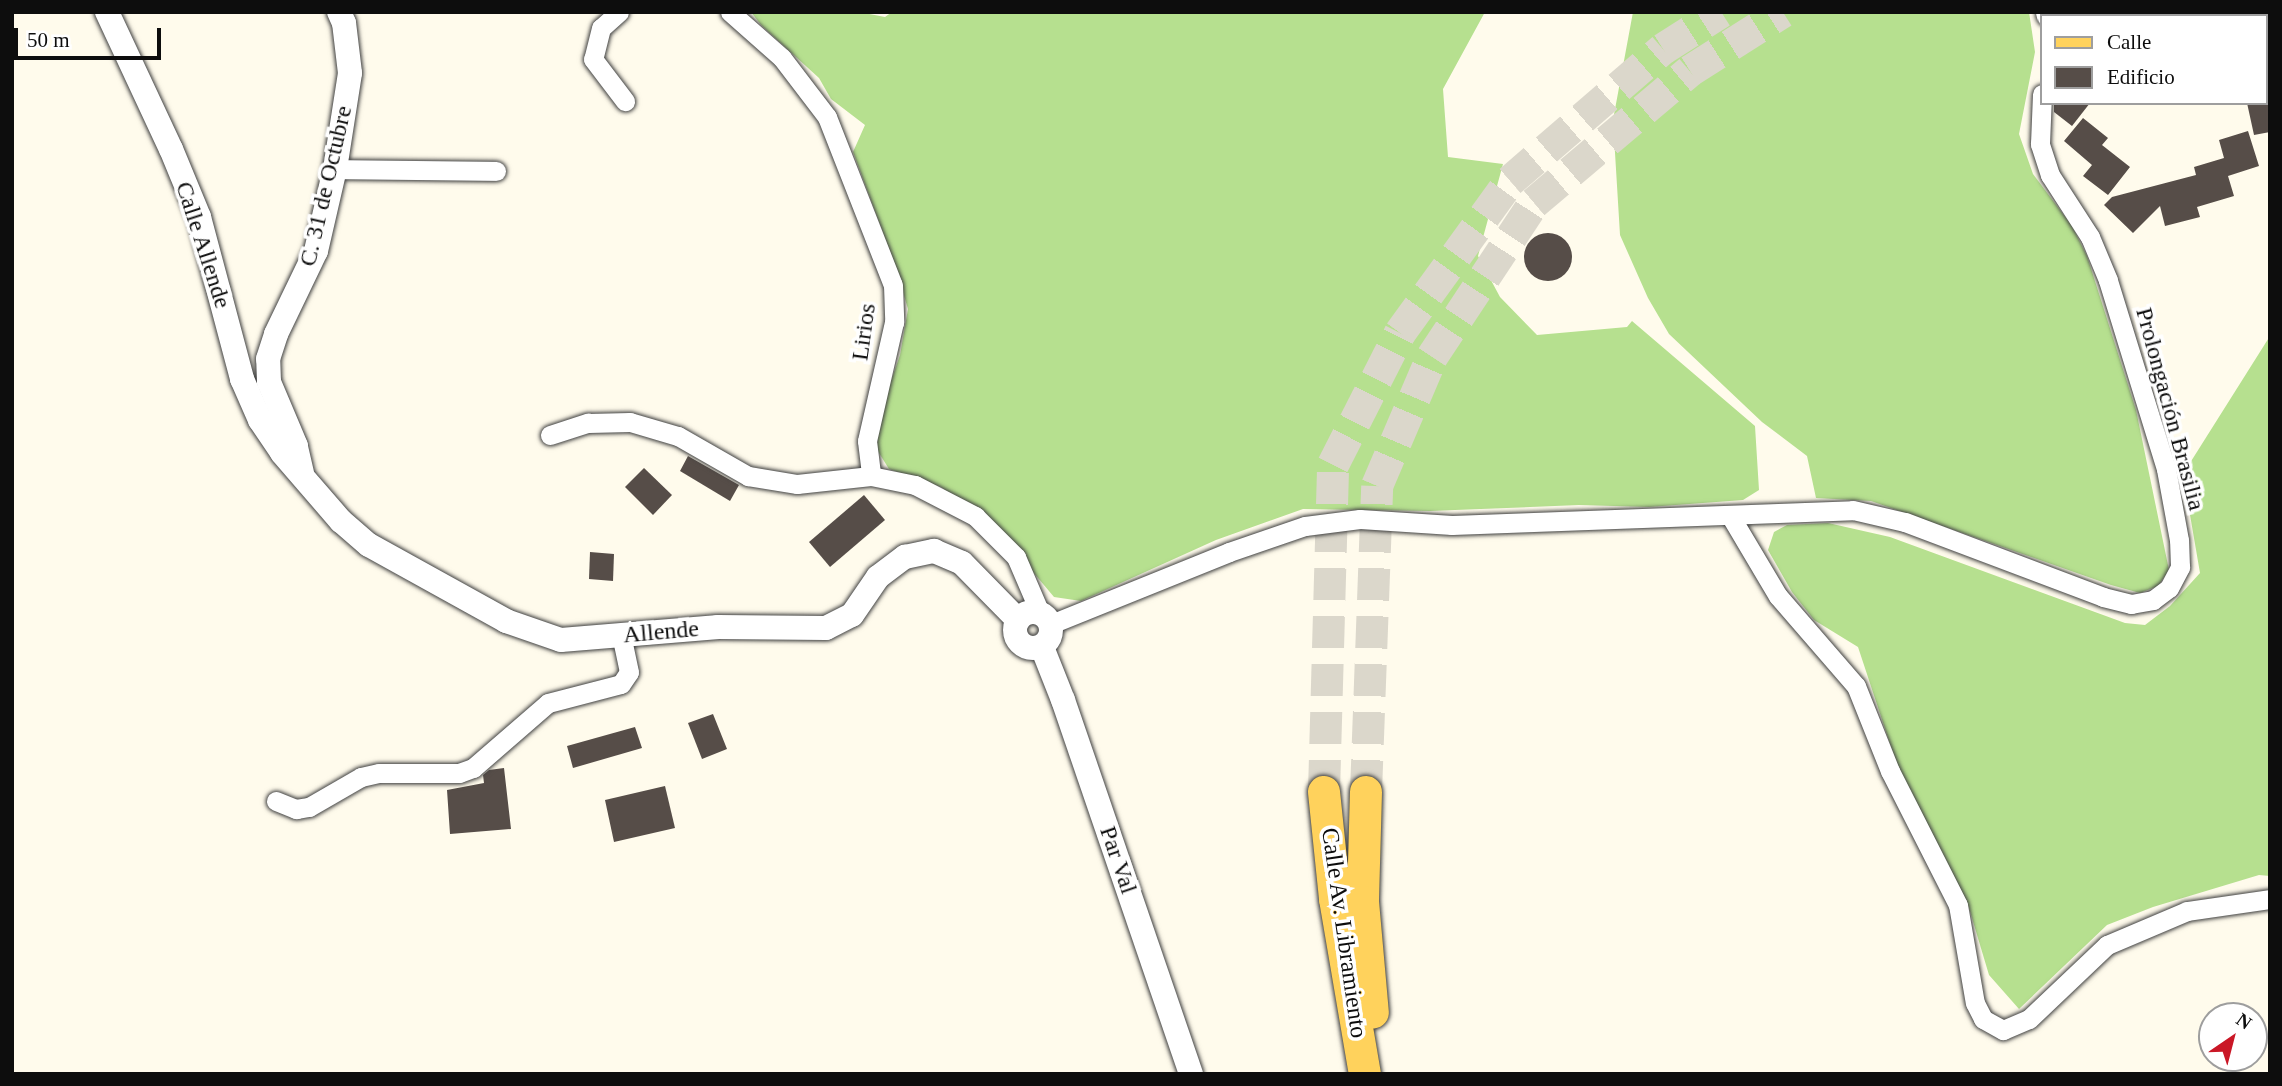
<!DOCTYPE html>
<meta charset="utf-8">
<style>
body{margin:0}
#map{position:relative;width:2282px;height:1086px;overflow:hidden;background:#fffbec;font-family:"Times New Roman",serif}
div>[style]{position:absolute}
.forest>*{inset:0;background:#b6e08f}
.building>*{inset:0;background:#564d48}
.round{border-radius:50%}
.primary-tunnel>*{height:32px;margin-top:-16px;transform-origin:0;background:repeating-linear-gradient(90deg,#dbd7cb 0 32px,transparent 0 48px)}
.roads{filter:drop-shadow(0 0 2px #404040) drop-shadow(0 0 2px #404040)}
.minor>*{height:19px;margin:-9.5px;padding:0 9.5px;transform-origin:9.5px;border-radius:9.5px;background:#fff}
.tertiary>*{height:24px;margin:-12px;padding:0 12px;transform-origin:12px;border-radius:12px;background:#fff}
.tertiary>.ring{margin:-12px;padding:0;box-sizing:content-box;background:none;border:24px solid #fff;border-radius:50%}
.primary>*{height:32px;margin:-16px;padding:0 16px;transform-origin:16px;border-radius:16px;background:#ffd25c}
span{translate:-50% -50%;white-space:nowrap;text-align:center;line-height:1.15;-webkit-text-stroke:7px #fff;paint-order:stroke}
.street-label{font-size:24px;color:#0d0d0d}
.frame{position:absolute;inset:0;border:14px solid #0d0d0d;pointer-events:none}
.legend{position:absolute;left:2040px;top:14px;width:228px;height:91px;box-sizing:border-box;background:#fff;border:2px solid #9e9e9e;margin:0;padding:9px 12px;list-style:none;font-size:21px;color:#0d0d0d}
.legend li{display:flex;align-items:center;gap:14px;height:35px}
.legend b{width:35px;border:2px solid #9e9e9e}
.north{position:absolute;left:2198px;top:1002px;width:70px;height:70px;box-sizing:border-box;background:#fff;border:2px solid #9e9e9e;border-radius:50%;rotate:35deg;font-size:19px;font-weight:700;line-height:28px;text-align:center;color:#0d0d0d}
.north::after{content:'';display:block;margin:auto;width:24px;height:32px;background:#ca1726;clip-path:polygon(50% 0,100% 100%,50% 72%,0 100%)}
.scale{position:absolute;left:14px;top:28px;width:147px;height:32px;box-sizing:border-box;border:4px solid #0d0d0d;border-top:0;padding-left:9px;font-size:21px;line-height:24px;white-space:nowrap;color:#0d0d0d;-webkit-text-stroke:5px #fff;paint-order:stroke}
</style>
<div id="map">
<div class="forest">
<div style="clip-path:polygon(751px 12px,859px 12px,885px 17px,892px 12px,1485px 12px,1443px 89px,1448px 157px,1503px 164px,1478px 256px,1500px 297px,1537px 335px,1627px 327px,1632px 321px,1755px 426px,1759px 490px,1743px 500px,1649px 507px,1579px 505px,1430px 511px,1303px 509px,1216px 540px,1081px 601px,1054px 597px,997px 529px,941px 487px,889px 469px,874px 445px,881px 410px,900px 355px,908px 309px,894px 262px,853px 152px,865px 125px,831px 99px,819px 78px,761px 25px)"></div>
<div style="clip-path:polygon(1633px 12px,2029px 12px,2035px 52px,2019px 134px,2033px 174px,2072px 226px,2087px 256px,2136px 410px,2169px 570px,2158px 586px,2140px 593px,2111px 585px,1871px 501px,1816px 498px,1807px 456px,1762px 422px,1669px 334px,1648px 298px,1620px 235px,1613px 120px)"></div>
<div style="clip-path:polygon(2270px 336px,2270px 876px,2259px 875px,2153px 907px,2107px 925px,2019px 1009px,1989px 975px,1969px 908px,1903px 783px,1858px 647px,1814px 620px,1792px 592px,1768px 550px,1774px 532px,1787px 525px,1828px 523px,1890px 537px,2125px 623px,2145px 625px,2170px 606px,2200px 573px,2183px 474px)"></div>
</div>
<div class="building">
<div style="clip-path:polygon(2054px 103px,2090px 103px,2072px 126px,2054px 112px)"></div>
<div style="clip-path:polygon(2247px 103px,2270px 103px,2270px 132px,2254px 135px)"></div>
<div style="clip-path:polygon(2083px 118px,2108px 138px,2102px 145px,2130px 167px,2108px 195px,2083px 176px,2092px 165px,2064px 141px)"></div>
<div style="clip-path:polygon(2248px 131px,2259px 166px,2228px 176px,2234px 196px,2197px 207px,2200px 217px,2165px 226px,2160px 206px,2133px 233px,2104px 205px,2112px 197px,2196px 175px,2194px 167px,2224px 158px,2219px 140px)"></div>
<div class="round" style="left:1524px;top:233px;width:48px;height:48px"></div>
<div style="clip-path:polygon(688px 456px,739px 485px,730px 501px,680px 471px)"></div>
<div style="clip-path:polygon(644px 468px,672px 495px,653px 515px,625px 487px)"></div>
<div style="clip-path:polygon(864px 495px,885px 520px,830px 567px,809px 542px)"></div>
<div style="clip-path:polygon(590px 552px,614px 554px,613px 581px,589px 579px)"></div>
<div style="clip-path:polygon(713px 714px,727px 749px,702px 759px,688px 723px)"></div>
<div style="clip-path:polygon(635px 727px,642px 748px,573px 768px,567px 746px)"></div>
<div style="clip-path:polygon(504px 768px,511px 829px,450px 834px,447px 790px,484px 783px,483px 775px,489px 770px)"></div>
<div style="clip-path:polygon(665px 786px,675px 828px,614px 842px,605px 800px)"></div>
</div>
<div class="primary-tunnel">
<div style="left:1324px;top:792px;width:327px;rotate:-88.4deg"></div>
<div style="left:1333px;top:465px;width:148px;rotate:-63.1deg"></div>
<div style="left:1400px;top:333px;width:188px;rotate:-54.1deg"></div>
<div style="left:1510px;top:181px;width:202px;rotate:-40.8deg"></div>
<div style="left:1663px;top:49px;width:69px;rotate:-32.5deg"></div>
<div style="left:1366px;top:792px;width:306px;rotate:-87.9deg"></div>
<div style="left:1377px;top:486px;width:140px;rotate:-66.9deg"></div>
<div style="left:1432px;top:357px;width:185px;rotate:-56.5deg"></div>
<div style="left:1534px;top:203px;width:204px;rotate:-40.2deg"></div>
<div style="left:1690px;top:71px;width:110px;rotate:-32.4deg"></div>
</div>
<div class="roads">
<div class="minor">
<div style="left:619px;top:12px;width:24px;rotate:138deg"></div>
<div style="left:601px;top:28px;width:32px;rotate:104deg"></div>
<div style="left:593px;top:59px;width:53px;rotate:52.7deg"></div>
<div style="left:730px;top:12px;width:69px;rotate:41.5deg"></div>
<div style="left:782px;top:58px;width:74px;rotate:52.7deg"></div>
<div style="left:827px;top:117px;width:180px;rotate:68.6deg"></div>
<div style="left:893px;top:285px;width:37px;rotate:88deg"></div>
<div style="left:894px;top:322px;width:122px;rotate:102.8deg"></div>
<div style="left:867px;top:441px;width:35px;rotate:83deg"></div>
<div style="left:871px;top:476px;width:45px;rotate:11.6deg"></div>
<div style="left:915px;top:485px;width:68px;rotate:27.3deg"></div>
<div style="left:975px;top:516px;width:58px;rotate:45deg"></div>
<div style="left:1016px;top:557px;width:61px;rotate:66.8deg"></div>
<div style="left:2045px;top:12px;width:4px;rotate:76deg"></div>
<div style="left:335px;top:169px;width:161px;rotate:0.7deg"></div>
<div style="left:550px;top:435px;width:40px;rotate:-18deg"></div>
<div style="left:588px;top:423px;width:42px;rotate:-1.4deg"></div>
<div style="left:630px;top:422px;width:50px;rotate:16.3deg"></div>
<div style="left:678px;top:436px;width:81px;rotate:29.7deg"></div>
<div style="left:748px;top:476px;width:50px;rotate:9.3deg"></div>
<div style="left:797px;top:484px;width:74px;rotate:-6.2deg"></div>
<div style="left:1731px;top:517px;width:92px;rotate:59.3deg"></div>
<div style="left:1778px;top:596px;width:119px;rotate:49.1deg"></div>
<div style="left:1856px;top:686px;width:92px;rotate:68.2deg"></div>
<div style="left:1890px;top:771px;width:150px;rotate:63.1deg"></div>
<div style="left:1958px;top:905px;width:99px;rotate:80.2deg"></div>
<div style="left:1975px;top:1003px;width:18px;rotate:63deg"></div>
<div style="left:1983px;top:1019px;width:23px;rotate:29deg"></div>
<div style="left:2003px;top:1030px;width:28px;rotate:-23deg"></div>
<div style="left:2029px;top:1019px;width:108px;rotate:-43.5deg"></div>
<div style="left:2107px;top:945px;width:87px;rotate:-23deg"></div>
<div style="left:2187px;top:911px;width:84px;rotate:-8.2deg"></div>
<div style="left:1051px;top:624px;width:192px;rotate:-22deg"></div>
<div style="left:1229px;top:552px;width:80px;rotate:-18.9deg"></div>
<div style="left:1305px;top:526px;width:55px;rotate:-7.3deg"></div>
<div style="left:1360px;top:519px;width:92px;rotate:3.7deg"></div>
<div style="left:1452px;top:525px;width:401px;rotate:-2.1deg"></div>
<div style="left:1853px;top:510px;width:53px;rotate:13deg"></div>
<div style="left:1905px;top:522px;width:212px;rotate:20.7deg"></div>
<div style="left:2103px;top:597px;width:29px;rotate:14deg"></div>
<div style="left:2131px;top:604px;width:22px;rotate:-10deg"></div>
<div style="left:2153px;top:600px;width:20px;rotate:-37deg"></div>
<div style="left:2169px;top:588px;width:24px;rotate:-62deg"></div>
<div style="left:2180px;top:567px;width:27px;rotate:-92deg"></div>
<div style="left:2179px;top:540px;width:72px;rotate:-100.4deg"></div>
<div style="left:2166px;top:469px;width:198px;rotate:-107.1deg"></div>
<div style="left:2108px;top:280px;width:47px;rotate:-112.7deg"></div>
<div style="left:2090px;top:237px;width:74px;rotate:-122.8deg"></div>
<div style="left:2050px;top:175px;width:33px;rotate:-108deg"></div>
<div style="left:2040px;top:144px;width:50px;rotate:-87.7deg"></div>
<div style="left:276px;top:801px;width:22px;rotate:22deg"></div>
<div style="left:296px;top:809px;width:13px;rotate:-9deg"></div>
<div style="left:309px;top:807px;width:60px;rotate:-30deg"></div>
<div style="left:361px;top:777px;width:18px;rotate:-13deg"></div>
<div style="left:379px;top:773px;width:80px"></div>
<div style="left:459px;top:773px;width:15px;rotate:-20deg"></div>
<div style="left:473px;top:768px;width:99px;rotate:-40.9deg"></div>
<div style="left:548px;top:703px;width:75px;rotate:-14.6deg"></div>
<div style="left:621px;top:684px;width:14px;rotate:-56deg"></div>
<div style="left:629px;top:672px;width:38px;rotate:-102deg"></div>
</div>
<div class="tertiary">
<div style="left:107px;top:12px;width:151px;rotate:65deg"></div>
<div style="left:171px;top:149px;width:74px;rotate:67.6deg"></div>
<div style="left:199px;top:217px;width:168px;rotate:75.1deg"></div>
<div style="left:242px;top:379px;width:45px;rotate:66.3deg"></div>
<div style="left:260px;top:420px;width:40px;rotate:56deg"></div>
<div style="left:282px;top:453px;width:90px;rotate:49.1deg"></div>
<div style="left:341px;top:521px;width:37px;rotate:41deg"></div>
<div style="left:369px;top:545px;width:157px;rotate:29deg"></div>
<div style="left:506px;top:621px;width:58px;rotate:19.1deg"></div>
<div style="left:561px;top:640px;width:158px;rotate:-4.7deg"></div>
<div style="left:718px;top:627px;width:108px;rotate:0.5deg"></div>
<div style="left:826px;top:628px;width:29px;rotate:-27deg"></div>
<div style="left:852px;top:615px;width:46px;rotate:-55.6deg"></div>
<div style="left:878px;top:577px;width:34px;rotate:-37deg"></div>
<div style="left:905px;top:557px;width:30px;rotate:-12deg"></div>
<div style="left:934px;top:551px;width:30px;rotate:23deg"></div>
<div style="left:962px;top:563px;width:80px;rotate:45.5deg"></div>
<div style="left:302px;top:473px;width:28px;rotate:-103deg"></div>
<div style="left:296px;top:446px;width:69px;rotate:-112.9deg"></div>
<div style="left:269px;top:382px;width:23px;rotate:-92deg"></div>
<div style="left:268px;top:359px;width:26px;rotate:-72deg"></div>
<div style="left:276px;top:334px;width:92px;rotate:-64.3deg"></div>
<div style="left:316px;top:251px;width:84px;rotate:-77deg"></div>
<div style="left:335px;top:169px;width:97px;rotate:-81.1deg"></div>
<div style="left:350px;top:73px;width:50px;rotate:-96.8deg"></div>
<div style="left:344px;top:23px;width:12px;rotate:-114deg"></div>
<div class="ring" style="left:1015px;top:612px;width:12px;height:12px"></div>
<div style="left:1042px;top:647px;width:57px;rotate:68.4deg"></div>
<div style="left:1063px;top:700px;width:395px;rotate:71.1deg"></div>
</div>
<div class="primary">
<div style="left:1324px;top:792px;width:108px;rotate:84.1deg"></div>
<div style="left:1335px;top:899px;width:178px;rotate:80.3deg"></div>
<div style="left:1366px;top:792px;width:110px;rotate:91.6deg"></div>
<div style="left:1363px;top:902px;width:111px;rotate:84.9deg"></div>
</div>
</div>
<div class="street-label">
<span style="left:326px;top:186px;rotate:-77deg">C. 31 de Octubre</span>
<span style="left:203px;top:245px;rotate:72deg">Calle Allende</span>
<span style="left:864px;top:332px;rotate:-82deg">Lirios</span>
<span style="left:2170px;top:409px;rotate:75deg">Prolongación Brasilia</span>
<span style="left:661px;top:632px;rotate:-5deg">Allende</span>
<span style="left:1118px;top:860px;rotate:71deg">Par Val</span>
<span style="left:1344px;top:933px;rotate:82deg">Calle Av. Libramiento</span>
</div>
<div class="frame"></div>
<ul class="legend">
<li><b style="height:9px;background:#ffd25c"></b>Calle</li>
<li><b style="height:19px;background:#564d48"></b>Edificio</li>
</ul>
<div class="north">N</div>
<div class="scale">50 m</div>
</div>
